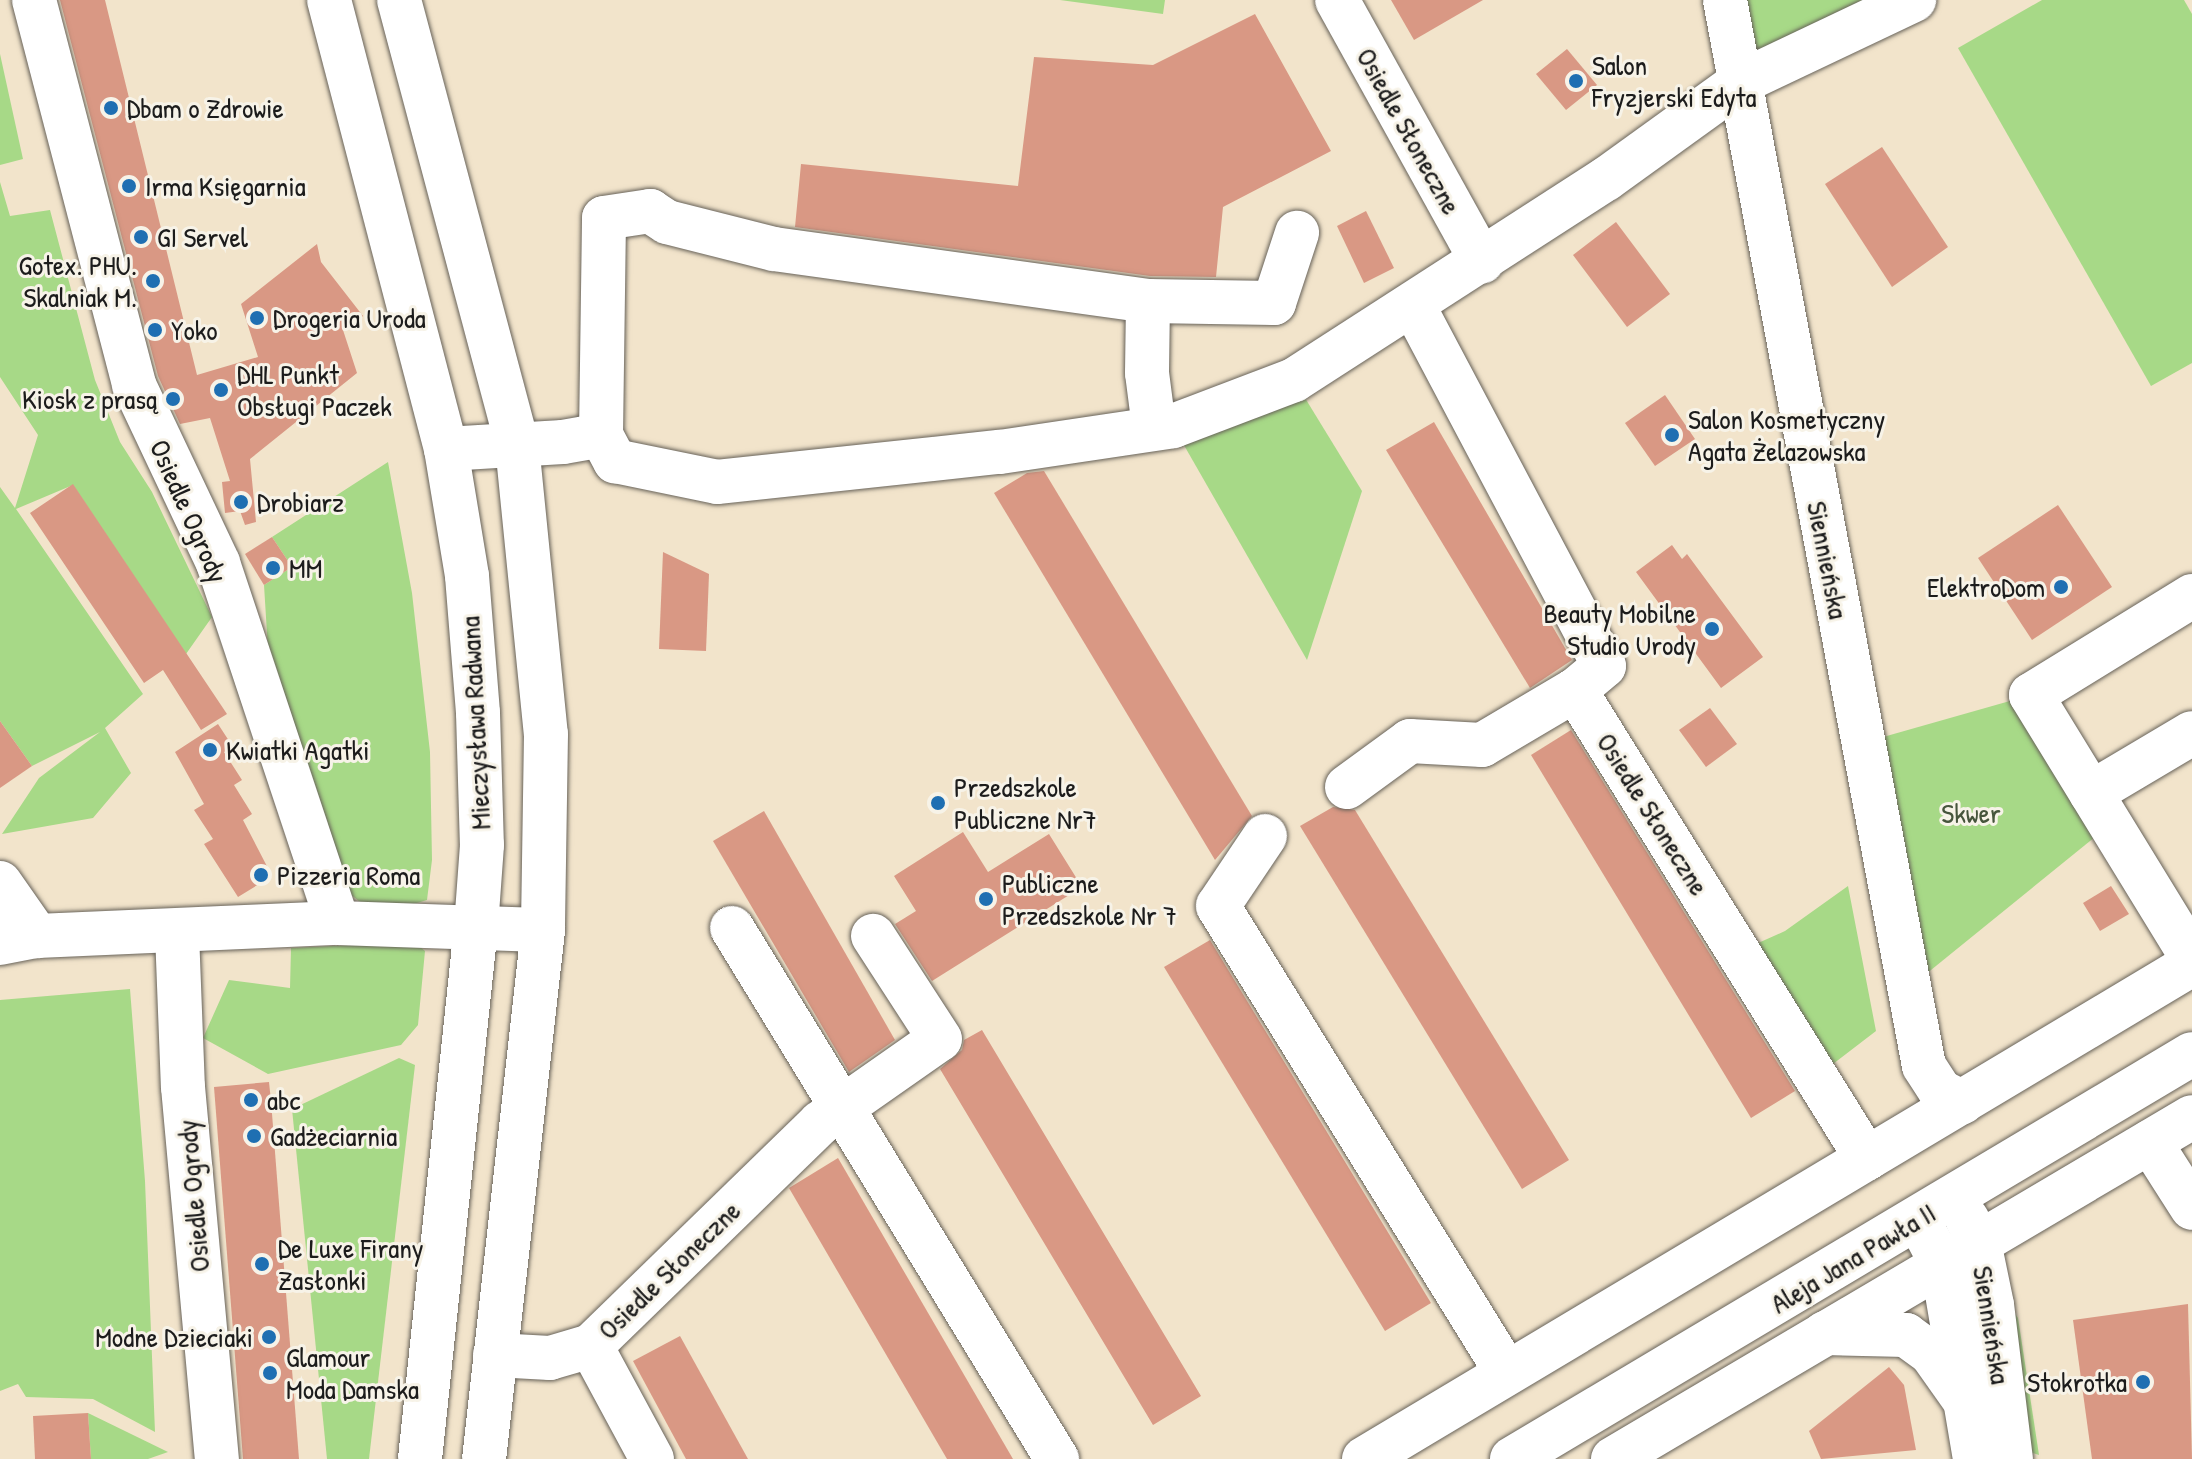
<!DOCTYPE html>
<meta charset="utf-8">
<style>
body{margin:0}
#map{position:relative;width:2192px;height:1459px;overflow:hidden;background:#f2e4cb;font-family:"Patrick Hand",sans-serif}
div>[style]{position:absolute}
.green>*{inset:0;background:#a7d987}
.building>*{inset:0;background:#d99884}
.roads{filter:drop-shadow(0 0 2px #676259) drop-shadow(0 0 2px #676259)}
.minor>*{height:44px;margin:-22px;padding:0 22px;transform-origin:22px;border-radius:22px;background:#fff}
.major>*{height:44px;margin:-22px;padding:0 22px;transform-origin:22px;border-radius:22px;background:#fff}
.dots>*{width:22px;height:22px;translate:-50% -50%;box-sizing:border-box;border:4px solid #f7f3e8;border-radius:50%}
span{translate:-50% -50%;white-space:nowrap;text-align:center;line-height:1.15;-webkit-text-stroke:6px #f7f3e8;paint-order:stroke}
.poi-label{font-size:28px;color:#1c1c1c}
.left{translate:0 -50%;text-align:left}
.right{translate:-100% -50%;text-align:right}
.street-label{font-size:28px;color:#1c1c1c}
.park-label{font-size:28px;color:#46553c}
</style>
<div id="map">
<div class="green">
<div style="clip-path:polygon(1060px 0,1165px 0,1163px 14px)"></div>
<div style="clip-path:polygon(1725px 0,1914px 0,1739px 83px)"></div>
<div style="clip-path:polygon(2042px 0,2184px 0,2192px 14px,2192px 363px,2151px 386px,1958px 48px)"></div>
<div style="clip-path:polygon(0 54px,23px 159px,0 165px)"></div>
<div style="clip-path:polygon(0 182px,10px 216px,50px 210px,95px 380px,120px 442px,152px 492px,212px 617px,186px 654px,73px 485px,16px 509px,143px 694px,105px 728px,131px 773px,93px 818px,2px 834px,39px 778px,100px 732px,32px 766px,0 721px,0 487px,15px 508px,38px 435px,0 377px)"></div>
<div style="clip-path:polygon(1294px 380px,1362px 491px,1307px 660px,1173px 426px)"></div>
<div style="clip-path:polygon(388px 462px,412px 593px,430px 752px,432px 860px,427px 900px,390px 911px,369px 909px,350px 894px,269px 666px,264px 585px,292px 567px,272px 537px)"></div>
<div style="clip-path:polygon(2031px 695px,2111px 824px,1910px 987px,1862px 743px)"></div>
<div style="clip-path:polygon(1848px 886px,1876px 1031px,1816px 1077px,1738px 952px,1785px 931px)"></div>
<div style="clip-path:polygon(414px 942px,425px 951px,418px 1025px,401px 1045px,268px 1074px,203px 1038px,229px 980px,290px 988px,291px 948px)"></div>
<div style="clip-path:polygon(130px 989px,145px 1181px,155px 1432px,93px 1399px,26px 1397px,18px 1384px,0 1391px,0 1000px)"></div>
<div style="clip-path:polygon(399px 1058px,415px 1065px,369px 1459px,327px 1459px,292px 1109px)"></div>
<div style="clip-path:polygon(2014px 1312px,2018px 1318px,2039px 1455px,2026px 1451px)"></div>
<div style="clip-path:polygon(88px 1413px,168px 1452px,148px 1459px,91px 1459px)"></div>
</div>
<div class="building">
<div style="clip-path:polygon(60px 0,105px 0,197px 375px,258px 357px,241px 304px,317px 244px,321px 262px,363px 316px,343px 330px,357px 373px,250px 459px,256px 522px,245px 525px,240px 511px,225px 513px,222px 482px,230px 481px,210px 418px,180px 424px,158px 376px)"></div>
<div style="clip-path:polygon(1391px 0,1483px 0,1414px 40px)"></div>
<div style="clip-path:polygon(1255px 14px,1331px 151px,1223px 207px,1216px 277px,1150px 276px,795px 227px,801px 164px,1018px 186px,1034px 57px,1153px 65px)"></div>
<div style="clip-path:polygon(1567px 49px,1597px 85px,1566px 110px,1536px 74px)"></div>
<div style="clip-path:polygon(1882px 147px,1948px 247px,1892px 287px,1825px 184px)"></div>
<div style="clip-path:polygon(1366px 211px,1394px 268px,1364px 283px,1337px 226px)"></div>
<div style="clip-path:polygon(1616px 222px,1670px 294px,1627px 327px,1573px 255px)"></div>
<div style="clip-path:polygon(1665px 395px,1695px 439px,1655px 466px,1625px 423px)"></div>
<div style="clip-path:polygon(1434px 422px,1572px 660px,1530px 688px,1386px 450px)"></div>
<div style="clip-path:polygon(1044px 471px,1252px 816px,1215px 860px,994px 493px,1027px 473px)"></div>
<div style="clip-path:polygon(73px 484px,227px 714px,201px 730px,163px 670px,144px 683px,30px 513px)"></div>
<div style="clip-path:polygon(2058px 505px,2112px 587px,2032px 640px,1978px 558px)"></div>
<div style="clip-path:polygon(272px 537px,292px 567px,264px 585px,245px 554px)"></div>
<div style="clip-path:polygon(1672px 545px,1682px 559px,1687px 554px,1763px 657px,1721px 688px,1636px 572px)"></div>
<div style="clip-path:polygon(663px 552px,709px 574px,706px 651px,659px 649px)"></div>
<div style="clip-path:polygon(1710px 708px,1737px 744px,1706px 767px,1679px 730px)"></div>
<div style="clip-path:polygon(0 721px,32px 766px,0 788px)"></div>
<div style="clip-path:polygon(218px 724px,233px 747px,224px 752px,242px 780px,234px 785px,252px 814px,243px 820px,272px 876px,238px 897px,204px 844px,213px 839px,194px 810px,204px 804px,175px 752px)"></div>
<div style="clip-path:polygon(1571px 730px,1795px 1091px,1751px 1118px,1531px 755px)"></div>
<div style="clip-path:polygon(1333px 807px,1355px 810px,1569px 1160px,1522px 1189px,1300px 826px)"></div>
<div style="clip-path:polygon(764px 811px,895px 1040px,849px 1072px,713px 841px)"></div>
<div style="clip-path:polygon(963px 832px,988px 872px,1049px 834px,1082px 887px,932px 981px,895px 924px,916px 911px,894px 876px)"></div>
<div style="clip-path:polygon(2111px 886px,2129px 914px,2100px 931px,2083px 903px)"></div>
<div style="clip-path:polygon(1210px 940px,1431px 1303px,1385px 1331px,1164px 967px)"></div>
<div style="clip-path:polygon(982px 1030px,1201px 1396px,1153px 1425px,940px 1069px,962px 1050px,964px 1040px)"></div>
<div style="clip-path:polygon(269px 1082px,271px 1101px,299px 1459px,243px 1459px,214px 1087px)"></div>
<div style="clip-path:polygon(838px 1158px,1013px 1459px,947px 1459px,789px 1188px)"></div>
<div style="clip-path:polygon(2188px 1304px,2192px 1459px,2092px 1459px,2073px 1320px)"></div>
<div style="clip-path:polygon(680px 1336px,748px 1459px,686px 1459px,633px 1361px)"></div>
<div style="clip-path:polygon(1889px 1367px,1904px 1385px,1916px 1450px,1821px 1459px,1809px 1431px)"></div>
<div style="clip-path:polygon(88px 1413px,91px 1459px,35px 1459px,33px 1416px)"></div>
</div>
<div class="roads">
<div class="minor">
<div style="left:34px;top:0;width:398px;rotate:75.4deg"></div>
<div style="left:134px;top:385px;width:197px;rotate:64.7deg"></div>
<div style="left:218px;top:563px;width:379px;rotate:71.6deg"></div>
<div style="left:1337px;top:0;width:299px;rotate:61deg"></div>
<div style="left:1725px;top:0;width:1084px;rotate:79.43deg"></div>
<div style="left:1924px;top:1066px;width:30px;rotate:57deg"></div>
<div style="left:1940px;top:1091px;width:25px;rotate:27deg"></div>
<div style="left:1414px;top:307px;width:406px;rotate:62.1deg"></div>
<div style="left:1604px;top:666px;width:38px;rotate:140deg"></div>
<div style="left:1154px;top:427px;width:54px;rotate:-97.4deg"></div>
<div style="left:1147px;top:373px;width:72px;rotate:-89.2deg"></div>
<div style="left:1148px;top:301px;width:126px;rotate:0.9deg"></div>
<div style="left:1274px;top:303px;width:74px;rotate:-71.8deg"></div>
<div style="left:601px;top:435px;width:30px;rotate:62deg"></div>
<div style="left:615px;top:461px;width:104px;rotate:11.6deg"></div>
<div style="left:717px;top:482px;width:285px;rotate:-6.1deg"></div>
<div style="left:1000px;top:452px;width:175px;rotate:-8.5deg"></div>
<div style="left:1173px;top:426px;width:129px;rotate:-20.8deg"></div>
<div style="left:1294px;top:380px;width:371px;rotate:-32.8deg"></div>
<div style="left:1606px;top:179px;width:164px;rotate:-35.8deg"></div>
<div style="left:1739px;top:83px;width:194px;rotate:-25.4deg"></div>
<div style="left:446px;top:449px;width:117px;rotate:-3.4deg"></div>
<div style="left:563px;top:442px;width:39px;rotate:-10deg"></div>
<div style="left:601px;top:435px;width:217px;rotate:-89.2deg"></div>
<div style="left:604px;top:218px;width:47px;rotate:-8.7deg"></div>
<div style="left:650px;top:211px;width:20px;rotate:33deg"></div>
<div style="left:667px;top:222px;width:110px;rotate:14.2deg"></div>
<div style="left:774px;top:249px;width:378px;rotate:7.9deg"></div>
<div style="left:2192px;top:596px;width:189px;rotate:148.4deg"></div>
<div style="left:2031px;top:695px;width:308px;rotate:58.5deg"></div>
<div style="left:1347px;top:787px;width:78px;rotate:-36.1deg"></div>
<div style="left:1410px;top:741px;width:72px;rotate:3.2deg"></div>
<div style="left:1482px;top:745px;width:108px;rotate:-30.6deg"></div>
<div style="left:1575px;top:690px;width:552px;rotate:58.09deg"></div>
<div style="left:2091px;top:793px;width:117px;rotate:-30.7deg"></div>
<div style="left:1265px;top:836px;width:84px;rotate:123.9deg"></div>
<div style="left:1218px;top:906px;width:546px;rotate:58.26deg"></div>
<div style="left:0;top:883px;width:65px;rotate:55.1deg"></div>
<div style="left:732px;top:928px;width:623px;rotate:58.53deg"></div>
<div style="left:177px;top:933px;width:154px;rotate:87.8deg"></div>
<div style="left:183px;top:1087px;width:374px;rotate:84.8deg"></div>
<div style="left:0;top:943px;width:38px;rotate:-11deg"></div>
<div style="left:37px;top:936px;width:301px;rotate:-2.5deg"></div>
<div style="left:338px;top:923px;width:205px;rotate:2deg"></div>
<div style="left:2150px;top:1142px;width:78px;rotate:57.5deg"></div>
<div style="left:495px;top:1355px;width:55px;rotate:3.1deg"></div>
<div style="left:550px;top:1358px;width:43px;rotate:-16.3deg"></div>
<div style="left:652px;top:1459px;width:128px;rotate:-118.4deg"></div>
<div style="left:591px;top:1346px;width:320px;rotate:-44.2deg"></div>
<div style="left:820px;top:1123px;width:146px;rotate:-35deg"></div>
<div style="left:940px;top:1039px;width:123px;rotate:-123deg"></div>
<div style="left:1364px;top:1459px;width:965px;rotate:-30.87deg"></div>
</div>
<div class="major">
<div style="left:329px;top:0;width:464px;rotate:75.4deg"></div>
<div style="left:446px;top:449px;width:129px;rotate:80.6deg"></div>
<div style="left:467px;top:576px;width:137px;rotate:85.4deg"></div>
<div style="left:478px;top:713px;width:132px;rotate:88.3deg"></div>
<div style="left:482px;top:845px;width:82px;rotate:94.2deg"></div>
<div style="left:476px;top:927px;width:535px;rotate:96.01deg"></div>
<div style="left:399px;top:0;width:460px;rotate:75.1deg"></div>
<div style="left:517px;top:445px;width:290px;rotate:84.3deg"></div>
<div style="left:546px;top:734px;width:196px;rotate:90.9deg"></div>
<div style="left:543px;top:930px;width:532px;rotate:96.36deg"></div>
<div style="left:1967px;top:1219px;width:26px;rotate:62deg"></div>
<div style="left:1979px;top:1242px;width:64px;rotate:78.3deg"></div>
<div style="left:1992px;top:1305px;width:155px;rotate:83deg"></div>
<div style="left:1928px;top:1238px;width:30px;rotate:62deg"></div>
<div style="left:1942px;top:1264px;width:198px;rotate:80.4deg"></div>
<div style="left:1825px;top:1333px;width:81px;rotate:1.4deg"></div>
<div style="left:1906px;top:1335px;width:31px;rotate:36deg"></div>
<div style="left:1931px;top:1353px;width:54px;rotate:54.8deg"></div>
<div style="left:1512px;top:1459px;width:791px;rotate:-30.78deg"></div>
<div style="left:1613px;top:1459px;width:672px;rotate:-30.57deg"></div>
</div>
</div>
<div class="dots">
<div style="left:1576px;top:81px;background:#1f6fb2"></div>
<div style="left:111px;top:108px;background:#1f6fb2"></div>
<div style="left:129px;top:186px;background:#1f6fb2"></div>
<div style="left:141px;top:237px;background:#1f6fb2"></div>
<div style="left:153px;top:281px;background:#1f6fb2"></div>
<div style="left:257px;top:318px;background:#1f6fb2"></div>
<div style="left:155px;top:330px;background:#1f6fb2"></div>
<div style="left:221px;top:390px;background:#1f6fb2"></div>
<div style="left:173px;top:399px;background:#1f6fb2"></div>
<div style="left:1672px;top:435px;background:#1f6fb2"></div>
<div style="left:241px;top:502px;background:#1f6fb2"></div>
<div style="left:273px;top:568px;background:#1f6fb2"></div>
<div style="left:2061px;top:587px;background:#1f6fb2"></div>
<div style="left:1712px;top:629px;background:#1f6fb2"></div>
<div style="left:210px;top:750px;background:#1f6fb2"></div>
<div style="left:938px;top:803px;background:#1f6fb2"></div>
<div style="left:261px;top:875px;background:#1f6fb2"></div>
<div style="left:986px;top:899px;background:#1f6fb2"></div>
<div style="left:251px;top:1100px;background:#1f6fb2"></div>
<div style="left:254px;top:1136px;background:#1f6fb2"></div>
<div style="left:262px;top:1264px;background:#1f6fb2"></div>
<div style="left:269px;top:1337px;background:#1f6fb2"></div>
<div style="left:270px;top:1373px;background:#1f6fb2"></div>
<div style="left:2143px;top:1382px;background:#1f6fb2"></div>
</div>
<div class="poi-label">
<span class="left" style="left:1592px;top:81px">Salon<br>Fryzjerski Edyta</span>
<span class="left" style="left:127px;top:108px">Dbam o Zdrowie</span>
<span class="left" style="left:145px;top:186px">Irma Księgarnia</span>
<span class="left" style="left:157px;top:237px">GI Servel</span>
<span class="right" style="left:137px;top:281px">Gotex. PHU.<br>Skalniak M.</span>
<span class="left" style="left:273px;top:318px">Drogeria Uroda</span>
<span class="left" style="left:171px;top:330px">Yoko</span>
<span class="left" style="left:237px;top:390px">DHL Punkt<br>Obsługi Paczek</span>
<span class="right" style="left:157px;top:399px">Kiosk z prasą</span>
<span class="left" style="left:1688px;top:435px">Salon Kosmetyczny<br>Agata Żelazowska</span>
<span class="left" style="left:257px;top:502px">Drobiarz</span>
<span class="left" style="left:289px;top:568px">MM</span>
<span class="right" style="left:2045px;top:587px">ElektroDom</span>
<span class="right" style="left:1696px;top:629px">Beauty Mobilne<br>Studio Urody</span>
<span class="left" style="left:226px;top:750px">Kwiatki Agatki</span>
<span class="left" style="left:954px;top:803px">Przedszkole<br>Publiczne Nr7</span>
<span class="left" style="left:277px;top:875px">Pizzeria Roma</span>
<span class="left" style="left:1002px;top:899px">Publiczne<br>Przedszkole Nr 7</span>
<span class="left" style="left:267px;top:1100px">abc</span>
<span class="left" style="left:270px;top:1136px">Gadżeciarnia</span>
<span class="left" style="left:278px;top:1264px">De Luxe Firany<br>Zasłonki</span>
<span class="right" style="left:253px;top:1337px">Modne Dzieciaki</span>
<span class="left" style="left:286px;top:1373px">Glamour<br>Moda Damska</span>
<span class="right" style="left:2127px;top:1382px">Stokrotka</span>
</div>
<div class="street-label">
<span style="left:1409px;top:131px;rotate:61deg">Osiedle Słoneczne</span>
<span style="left:189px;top:511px;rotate:66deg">Osiedle Ogrody</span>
<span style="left:1828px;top:560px;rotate:79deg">Siennieńska</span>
<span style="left:475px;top:723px;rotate:-93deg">Mieczysława Radwana</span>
<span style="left:1653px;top:814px;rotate:58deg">Osiedle Słoneczne</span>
<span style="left:193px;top:1196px;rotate:-95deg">Osiedle Ogrody</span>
<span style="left:1853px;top:1258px;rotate:-31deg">Aleja Jana Pawła II</span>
<span style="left:669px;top:1270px;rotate:-44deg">Osiedle Słoneczne</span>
<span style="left:1992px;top:1325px;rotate:81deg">Siennieńska</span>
</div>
<div class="park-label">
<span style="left:1971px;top:813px">Skwer</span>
</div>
</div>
